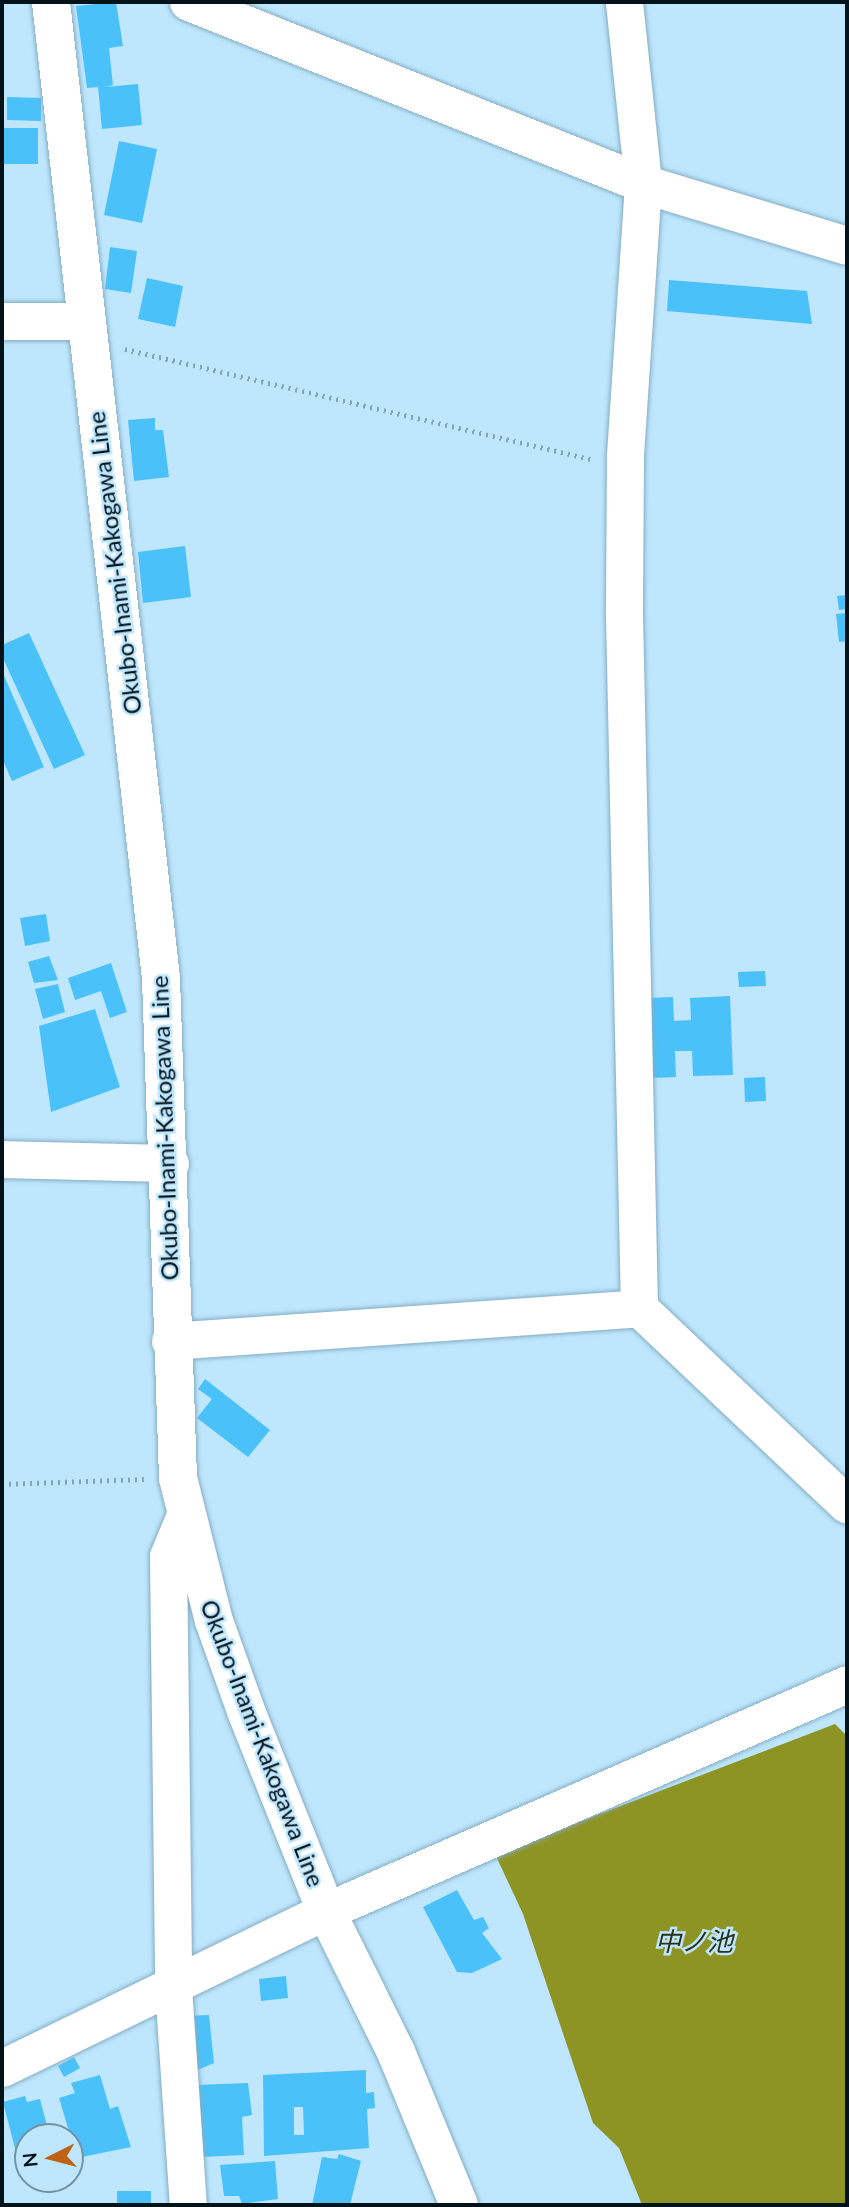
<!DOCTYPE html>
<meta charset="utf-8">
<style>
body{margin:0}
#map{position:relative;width:849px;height:2207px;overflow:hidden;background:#bee7fe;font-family:Lato,"Noto Sans JP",sans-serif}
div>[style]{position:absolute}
.water>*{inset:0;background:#8e9423}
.building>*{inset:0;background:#4bc1f9}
.path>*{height:4.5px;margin-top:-2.25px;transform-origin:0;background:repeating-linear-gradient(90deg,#83a4b6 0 2px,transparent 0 7px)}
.roads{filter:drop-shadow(0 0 2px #85adc3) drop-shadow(0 0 2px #85adc3)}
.street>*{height:37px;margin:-18.5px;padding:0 18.5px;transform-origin:18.5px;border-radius:18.5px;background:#fff}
.secondary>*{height:38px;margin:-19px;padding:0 19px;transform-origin:19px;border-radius:19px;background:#fff}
span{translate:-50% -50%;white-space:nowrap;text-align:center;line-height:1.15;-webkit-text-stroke:5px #bee7fe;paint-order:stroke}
.street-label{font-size:24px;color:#04121a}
.water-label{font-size:26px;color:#2d2f18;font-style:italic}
.frame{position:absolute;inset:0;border:4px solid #04121a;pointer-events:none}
.north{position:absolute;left:14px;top:2123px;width:70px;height:70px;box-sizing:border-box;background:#bee7fe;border:2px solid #7492a3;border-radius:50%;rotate:264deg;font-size:19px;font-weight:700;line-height:28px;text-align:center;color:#04121a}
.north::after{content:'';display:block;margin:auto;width:24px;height:32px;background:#c16317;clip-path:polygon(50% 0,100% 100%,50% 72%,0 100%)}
</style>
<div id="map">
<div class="water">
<div style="clip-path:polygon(835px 1724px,847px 1736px,847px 2205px,642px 2205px,619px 2148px,593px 2123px,523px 1914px,495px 1854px)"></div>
</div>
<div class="building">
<div style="clip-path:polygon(116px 2px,123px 46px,109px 48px,113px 85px,106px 87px,138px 84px,142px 125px,102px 129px,98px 87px,87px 88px,76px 6px)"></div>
<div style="clip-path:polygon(7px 97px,41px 98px,41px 121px,7px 120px)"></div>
<div style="clip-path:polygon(2px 128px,38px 128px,38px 164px,2px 164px)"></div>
<div style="clip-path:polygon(119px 141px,157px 149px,142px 223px,104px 215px)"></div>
<div style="clip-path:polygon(110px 247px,137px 251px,131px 293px,105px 289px)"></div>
<div style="clip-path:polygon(147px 278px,183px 286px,175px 327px,138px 319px)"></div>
<div style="clip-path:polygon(669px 280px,807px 291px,812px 324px,667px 311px)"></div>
<div style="clip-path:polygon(155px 418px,155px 430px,163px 430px,169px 477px,134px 481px,128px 420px)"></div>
<div style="clip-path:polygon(185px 546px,191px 597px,143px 603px,138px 552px)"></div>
<div style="clip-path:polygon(847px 595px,847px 609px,839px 610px,837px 596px)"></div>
<div style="clip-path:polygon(847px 613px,847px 641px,839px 642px,836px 614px)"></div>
<div style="clip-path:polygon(29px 633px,85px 755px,54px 769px,2px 656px,2px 645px)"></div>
<div style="clip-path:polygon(2px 671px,44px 767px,12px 781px,2px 758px)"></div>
<div style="clip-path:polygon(46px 914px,50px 941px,25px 946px,20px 918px)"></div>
<div style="clip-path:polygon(49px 956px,58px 980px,34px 983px,28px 962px)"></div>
<div style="clip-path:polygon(111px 963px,127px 1012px,110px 1018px,101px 991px,75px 1000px,68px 978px)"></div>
<div style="clip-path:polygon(765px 971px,766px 986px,739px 987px,738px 972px)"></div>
<div style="clip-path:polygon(58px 984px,65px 1012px,43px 1019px,35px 989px)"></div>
<div style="clip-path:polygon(730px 996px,733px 1075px,693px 1076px,692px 1051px,675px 1051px,676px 1077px,651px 1078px,648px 998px,673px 997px,674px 1021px,691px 1020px,690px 998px)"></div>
<div style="clip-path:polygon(95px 1009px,120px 1087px,51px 1112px,39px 1026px)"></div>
<div style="clip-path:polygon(765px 1077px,766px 1101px,745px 1102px,744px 1078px)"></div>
<div style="clip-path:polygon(205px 1379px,270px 1430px,248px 1457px,197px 1418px,212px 1399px,198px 1389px)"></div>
<div style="clip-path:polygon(457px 1890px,474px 1920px,483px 1917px,489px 1928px,482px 1933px,502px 1959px,472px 1973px,457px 1972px,423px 1907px)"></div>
<div style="clip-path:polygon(286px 1976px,288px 1998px,261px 2001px,259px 1979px)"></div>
<div style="clip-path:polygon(209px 2015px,214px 2063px,195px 2071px,184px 2016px)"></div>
<div style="clip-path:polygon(74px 2057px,80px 2068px,64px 2077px,58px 2066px)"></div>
<div style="clip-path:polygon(evenodd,366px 2070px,366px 2093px,374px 2092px,375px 2108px,367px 2109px,369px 2148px,264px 2156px,263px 2075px,366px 2070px,294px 2107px,303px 2107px,304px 2135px,294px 2135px,294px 2107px)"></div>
<div style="clip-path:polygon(100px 2075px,110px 2109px,118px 2106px,131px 2147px,77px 2158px,59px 2098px,75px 2093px,71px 2083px)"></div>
<div style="clip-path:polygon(248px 2083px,252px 2115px,242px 2117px,244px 2155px,200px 2157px,196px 2085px)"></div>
<div style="clip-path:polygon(25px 2096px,27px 2102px,40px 2099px,50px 2137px,28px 2137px,28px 2162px,19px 2164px,3px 2102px)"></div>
<div style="clip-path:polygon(339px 2154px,361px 2161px,350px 2205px,312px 2205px,322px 2157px,337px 2159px)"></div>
<div style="clip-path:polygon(275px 2161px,278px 2199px,242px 2204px,239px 2196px,224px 2196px,220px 2165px)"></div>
<div style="clip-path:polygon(117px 2191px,151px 2191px,151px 2205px,117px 2205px)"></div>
</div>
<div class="path">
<div style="left:125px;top:349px;width:481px;rotate:13.3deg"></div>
<div style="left:2px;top:1484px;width:142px;rotate:-2deg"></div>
</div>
<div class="roads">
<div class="street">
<div style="left:624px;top:2px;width:183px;rotate:84deg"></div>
<div style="left:643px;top:184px;width:275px;rotate:93.8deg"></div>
<div style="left:625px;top:458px;width:157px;rotate:90.4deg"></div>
<div style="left:624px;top:615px;width:693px;rotate:88.76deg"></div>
<div style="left:639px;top:1308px;width:286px;rotate:43.4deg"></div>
<div style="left:2px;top:321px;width:85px"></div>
<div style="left:2px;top:1159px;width:168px;rotate:1.4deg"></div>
<div style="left:170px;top:1341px;width:470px;rotate:-4deg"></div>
<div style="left:185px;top:1515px;width:44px;rotate:112.5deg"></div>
<div style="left:168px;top:1556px;width:431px;rotate:89.3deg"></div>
<div style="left:173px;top:1987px;width:219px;rotate:86.1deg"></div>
<div style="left:2px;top:2068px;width:360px;rotate:-25.9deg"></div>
<div style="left:326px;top:1911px;width:568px;rotate:-23.54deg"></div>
</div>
<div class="secondary">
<div style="left:51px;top:2px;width:982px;rotate:83.57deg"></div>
<div style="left:161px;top:978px;width:500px;rotate:88.05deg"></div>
<div style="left:178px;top:1478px;width:147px;rotate:75.9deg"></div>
<div style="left:214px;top:1621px;width:96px;rotate:70.4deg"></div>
<div style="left:246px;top:1711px;width:215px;rotate:68.2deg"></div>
<div style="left:326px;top:1911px;width:157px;rotate:63.6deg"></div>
<div style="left:396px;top:2052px;width:165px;rotate:67.6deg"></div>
<div style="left:189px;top:2px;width:489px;rotate:21.8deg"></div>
<div style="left:643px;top:184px;width:213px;rotate:16.9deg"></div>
</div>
</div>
<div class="street-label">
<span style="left:114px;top:563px;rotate:-97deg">Okubo-Inami-Kakogawa Line</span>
<span style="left:164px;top:1128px;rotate:-92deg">Okubo-Inami-Kakogawa Line</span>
<span style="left:263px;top:1743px;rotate:69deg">Okubo-Inami-Kakogawa Line</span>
</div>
<div class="water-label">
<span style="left:694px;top:1942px">中ノ池</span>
</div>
<div class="frame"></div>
<div class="north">N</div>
</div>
